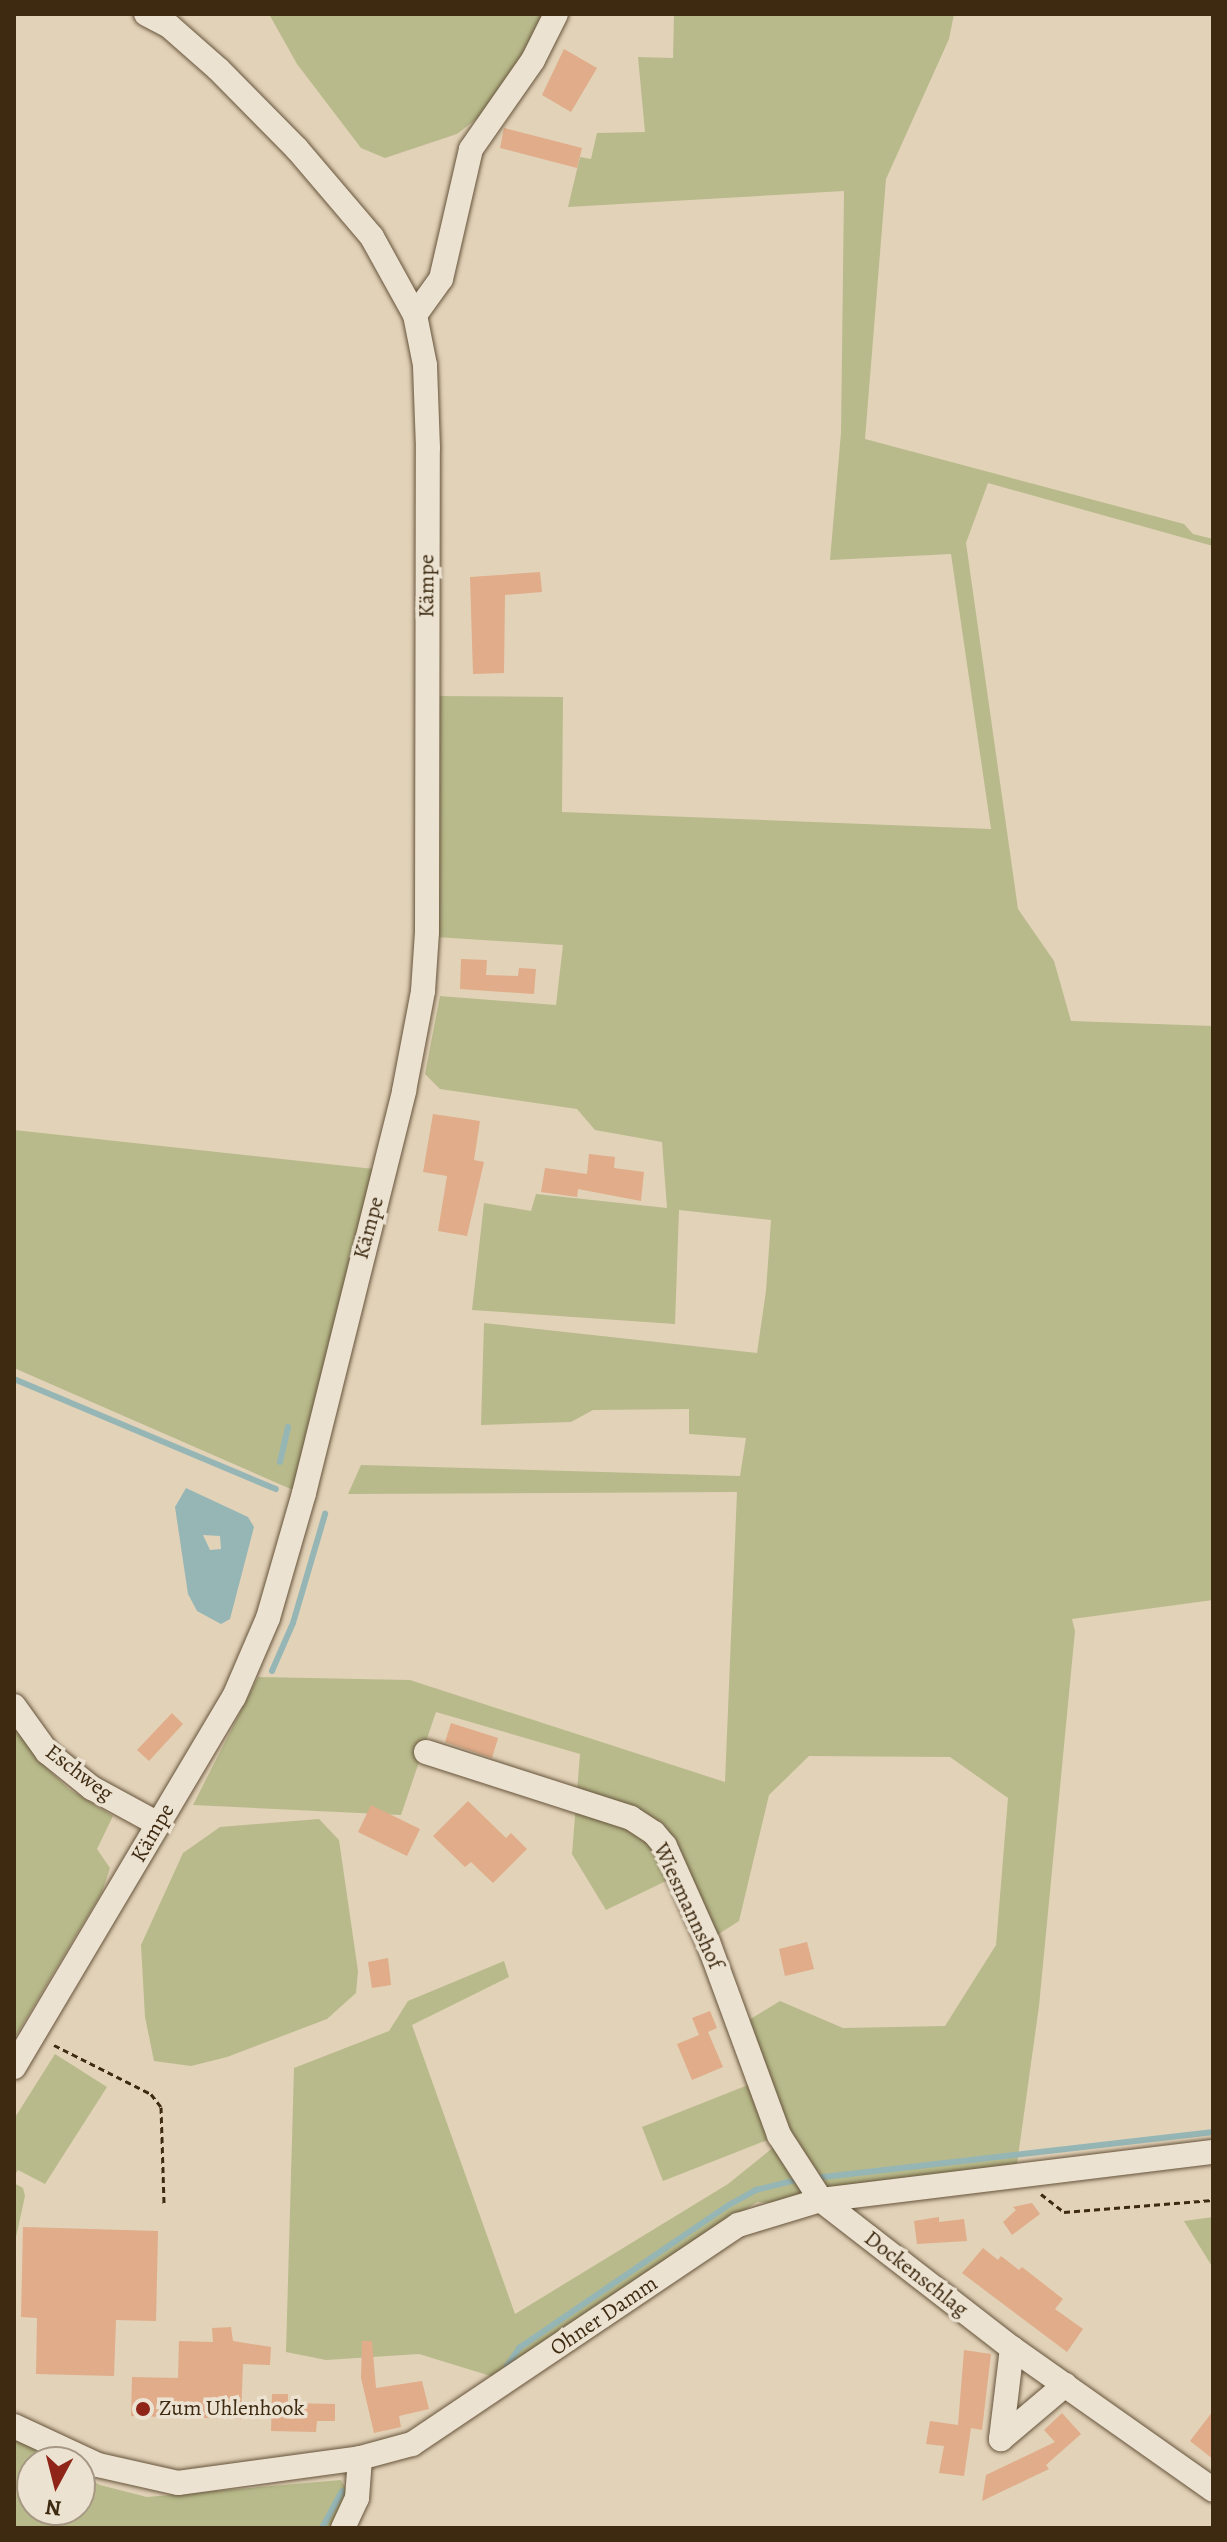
<!DOCTYPE html>
<meta charset="utf-8">
<style>
body{margin:0}
#map{position:relative;width:1227px;height:2542px;overflow:hidden;background:#e2d2b8;font-family:Alegreya,serif}
div>[style]{position:absolute}
.green>*{inset:0;background:#b8ba8b}
.water>*{inset:0;background:#96b6b6}
.stream>*{height:6px;margin:-3px;padding:0 3px;transform-origin:3px;border-radius:3px;background:#96b6b6}
.building>*{inset:0;background:#e0ac89}
.path>*{height:3px;margin-top:-1.5px;transform-origin:0;background:repeating-linear-gradient(90deg,#3d2a11 0 6px,transparent 0 10px)}
.roads{filter:drop-shadow(0 0 2px #66543b) drop-shadow(0 0 2px #66543b)}
.minor>*{height:24px;margin:-12px;padding:0 12px;transform-origin:12px;border-radius:12px;background:#ece2d1}
.dots>*{width:22px;height:22px;translate:-50% -50%;box-sizing:border-box;border:4px solid #ece2d1;border-radius:50%}
span{translate:-50% -50%;white-space:nowrap;text-align:center;line-height:1.15;-webkit-text-stroke:7px #ece2d1;paint-order:stroke}
.street-label{font-size:22px;color:#3d2a11}
.poi-label{font-size:22px;color:#3d2a11}
.left{translate:0 -50%;text-align:left}
.frame{position:absolute;inset:0;border:16px solid #3d2a11;pointer-events:none}
.north{position:absolute;left:16px;top:2446px;width:80px;height:80px;box-sizing:border-box;background:#ece2d1;border:2px solid #a69884;border-radius:50%;rotate:187deg;font-size:22px;font-weight:700;line-height:32px;text-align:center;color:#3d2a11}
.north::after{content:'';display:block;margin:auto;width:28px;height:36px;background:#8f2418;clip-path:polygon(50% 0,100% 100%,50% 72%,0 100%)}
</style>
<div id="map">
<div class="green">
<div style="clip-path:polygon(269px 14px,551px 14px,488px 110px,457px 134px,385px 158px,361px 148px,297px 64px)"></div>
<div style="clip-path:polygon(674px 14px,954px 14px,949px 39px,886px 179px,865px 439px,1184px 524px,1193px 534px,1213px 539px,1213px 546px,988px 483px,966px 543px,1018px 909px,1054px 961px,1071px 1021px,1213px 1026px,1213px 1600px,1072px 1619px,1075px 1631px,1039px 2006px,1016px 2171px,791px 2204px,757px 2202px,494px 2377px,419px 2354px,326px 2360px,286px 2352px,294px 2068px,389px 2031px,408px 2001px,504px 1961px,509px 1977px,412px 2025px,515px 2314px,728px 2184px,775px 2146px,749px 2020px,780px 2001px,843px 2028px,945px 2026px,996px 1945px,1008px 1798px,950px 1757px,809px 1756px,769px 1795px,739px 1921px,714px 1937px,668px 1880px,606px 1910px,572px 1854px,580px 1754px,436px 1712px,401px 1815px,193px 1805px,258px 1677px,410px 1680px,725px 1782px,737px 1492px,348px 1494px,361px 1465px,740px 1476px,746px 1438px,689px 1434px,689px 1409px,593px 1410px,571px 1422px,481px 1425px,484px 1323px,757px 1353px,766px 1291px,771px 1220px,679px 1210px,675px 1324px,472px 1310px,484px 1203px,531px 1211px,536px 1194px,667px 1208px,662px 1142px,595px 1130px,577px 1109px,440px 1089px,425px 1074px,440px 996px,556px 1005px,563px 945px,435px 937px,436px 696px,563px 697px,562px 812px,991px 829px,951px 554px,830px 560px,841px 433px,844px 191px,568px 207px,580px 157px,591px 159px,597px 133px,645px 132px,638px 57px,673px 58px)"></div>
<div style="clip-path:polygon(14px 1130px,374px 1169px,293px 1490px,14px 1368px)"></div>
<div style="clip-path:polygon(14px 1726px,38px 1760px,69px 1789px,113px 1816px,97px 1849px,110px 1868px,102px 1892px,14px 2039px)"></div>
<div style="clip-path:polygon(319px 1819px,339px 1840px,358px 1971px,356px 1993px,327px 2019px,227px 2057px,191px 2066px,154px 2061px,145px 2017px,141px 1945px,183px 1853px,220px 1827px)"></div>
<div style="clip-path:polygon(55px 2054px,107px 2087px,45px 2184px,18px 2170px,14px 2176px,14px 2119px)"></div>
<div style="clip-path:polygon(748px 2085px,770px 2139px,663px 2181px,642px 2127px)"></div>
<div style="clip-path:polygon(14px 2183px,23px 2188px,25px 2196px,14px 2246px)"></div>
<div style="clip-path:polygon(1213px 2217px,1213px 2268px,1184px 2221px)"></div>
<div style="clip-path:polygon(14px 2437px,59px 2462px,32px 2462px,32px 2510px,80px 2510px,80px 2474px,100px 2485px,147px 2497px,341px 2480px,351px 2498px,336px 2528px,14px 2528px)"></div>
</div>
<div class="water">
<div style="clip-path:polygon(evenodd,186px 1488px,248px 1517px,254px 1527px,230px 1619px,221px 1624px,197px 1611px,188px 1594px,175px 1507px,186px 1488px,203px 1535px,220px 1536px,221px 1549px,210px 1550px,203px 1535px)"></div>
</div>
<div class="stream">
<div style="left:14px;top:1379px;width:284px;rotate:22.8deg"></div>
<div style="left:280px;top:1462px;width:36px;rotate:-77deg"></div>
<div style="left:272px;top:1671px;width:52px;rotate:-66.4deg"></div>
<div style="left:293px;top:1623px;width:114px;rotate:-73.6deg"></div>
<div style="left:815px;top:2178px;width:401px;rotate:-6.6deg"></div>
<div style="left:507px;top:2366px;width:22px;rotate:-56deg"></div>
<div style="left:519px;top:2348px;width:254px;rotate:-34.3deg"></div>
<div style="left:729px;top:2205px;width:31px;rotate:-29deg"></div>
<div style="left:756px;top:2190px;width:45px;rotate:-14deg"></div>
<div style="left:322px;top:2528px;width:42px;rotate:-61.6deg"></div>
</div>
<div class="building">
<div style="clip-path:polygon(564px 49px,597px 68px,571px 112px,542px 95px)"></div>
<div style="clip-path:polygon(504px 128px,582px 148px,577px 168px,500px 148px)"></div>
<div style="clip-path:polygon(540px 572px,542px 592px,505px 595px,504px 673px,473px 674px,470px 577px)"></div>
<div style="clip-path:polygon(461px 959px,487px 960px,486px 975px,518px 976px,519px 968px,536px 969px,534px 994px,460px 989px)"></div>
<div style="clip-path:polygon(433px 1114px,480px 1121px,474px 1160px,484px 1162px,467px 1236px,438px 1231px,447px 1176px,423px 1172px)"></div>
<div style="clip-path:polygon(589px 1154px,615px 1157px,614px 1168px,644px 1172px,641px 1201px,578px 1189px,577px 1197px,541px 1192px,545px 1168px,587px 1174px)"></div>
<div style="clip-path:polygon(172px 1713px,183px 1724px,149px 1761px,137px 1750px)"></div>
<div style="clip-path:polygon(451px 1723px,498px 1738px,492px 1758px,445px 1742px)"></div>
<div style="clip-path:polygon(468px 1801px,506px 1838px,511px 1833px,527px 1849px,493px 1883px,471px 1862px,465px 1867px,433px 1836px)"></div>
<div style="clip-path:polygon(371px 1805px,420px 1829px,407px 1856px,358px 1832px)"></div>
<div style="clip-path:polygon(807px 1942px,814px 1969px,785px 1976px,779px 1949px)"></div>
<div style="clip-path:polygon(388px 1958px,391px 1985px,372px 1988px,368px 1962px)"></div>
<div style="clip-path:polygon(710px 2011px,717px 2028px,708px 2032px,723px 2067px,692px 2080px,677px 2044px,699px 2035px,692px 2018px)"></div>
<div style="clip-path:polygon(1032px 2203px,1040px 2214px,1012px 2235px,1003px 2222px,1016px 2210px,1013px 2207px)"></div>
<div style="clip-path:polygon(939px 2217px,939px 2222px,964px 2219px,967px 2241px,917px 2244px,914px 2221px)"></div>
<div style="clip-path:polygon(23px 2227px,158px 2231px,156px 2321px,116px 2320px,114px 2376px,36px 2374px,37px 2318px,21px 2317px)"></div>
<div style="clip-path:polygon(983px 2248px,998px 2260px,1001px 2256px,1019px 2270px,1022px 2267px,1063px 2299px,1055px 2309px,1083px 2329px,1067px 2352px,962px 2273px)"></div>
<div style="clip-path:polygon(231px 2327px,233px 2341px,271px 2347px,270px 2365px,243px 2364px,241px 2419px,131px 2416px,132px 2377px,178px 2378px,179px 2341px,213px 2342px,212px 2328px)"></div>
<div style="clip-path:polygon(362px 2341px,372px 2341px,376px 2388px,422px 2381px,429px 2409px,399px 2416px,401px 2427px,374px 2433px,361px 2378px)"></div>
<div style="clip-path:polygon(964px 2350px,991px 2354px,982px 2430px,971px 2428px,964px 2476px,939px 2473px,944px 2446px,926px 2444px,930px 2421px,958px 2425px)"></div>
<div style="clip-path:polygon(272px 2394px,288px 2394px,288px 2403px,335px 2404px,335px 2421px,317px 2421px,316px 2432px,271px 2431px)"></div>
<div style="clip-path:polygon(1213px 2411px,1213px 2459px,1190px 2441px)"></div>
<div style="clip-path:polygon(1062px 2413px,1081px 2434px,1046px 2465px,1049px 2469px,982px 2501px,986px 2475px,1055px 2442px,1044px 2430px)"></div>
</div>
<div class="path">
<div style="left:54px;top:2045px;width:109px;rotate:26.8deg"></div>
<div style="left:151px;top:2094px;width:16px;rotate:52deg"></div>
<div style="left:161px;top:2107px;width:97px;rotate:88.2deg"></div>
<div style="left:1041px;top:2194px;width:29px;rotate:38deg"></div>
<div style="left:1064px;top:2212px;width:149px;rotate:-4.6deg"></div>
</div>
<div class="roads">
<div class="minor">
<div style="left:415px;top:315px;width:44px;rotate:-54.2deg"></div>
<div style="left:441px;top:279px;width:133px;rotate:-77deg"></div>
<div style="left:471px;top:149px;width:108px;rotate:-55.1deg"></div>
<div style="left:533px;top:60px;width:51px;rotate:-63.4deg"></div>
<div style="left:14px;top:1706px;width:57px;rotate:54.3deg"></div>
<div style="left:47px;top:1752px;width:58px;rotate:38.7deg"></div>
<div style="left:92px;top:1788px;width:75px;rotate:28.6deg"></div>
<div style="left:426px;top:1752px;width:215px;rotate:17.8deg"></div>
<div style="left:631px;top:1818px;width:27px;rotate:33deg"></div>
<div style="left:654px;top:1833px;width:17px;rotate:50deg"></div>
<div style="left:665px;top:1846px;width:105px;rotate:65.9deg"></div>
<div style="left:708px;top:1942px;width:206px;rotate:69.8deg"></div>
<div style="left:779px;top:2135px;width:77px;rotate:57.1deg"></div>
<div style="left:821px;top:2200px;width:242px;rotate:37.8deg"></div>
<div style="left:1012px;top:2348px;width:246px;rotate:35.2deg"></div>
<div style="left:14px;top:2067px;width:430px;rotate:-59.3deg"></div>
<div style="left:234px;top:1697px;width:86px;rotate:-66.7deg"></div>
<div style="left:268px;top:1618px;width:130px;rotate:-73.9deg"></div>
<div style="left:304px;top:1493px;width:414px;rotate:-76deg"></div>
<div style="left:404px;top:1091px;width:102px;rotate:-79.2deg"></div>
<div style="left:423px;top:991px;width:59px;rotate:-86.1deg"></div>
<div style="left:427px;top:932px;width:484px;rotate:-89.9deg"></div>
<div style="left:428px;top:448px;width:83px;rotate:-92.1deg"></div>
<div style="left:425px;top:365px;width:51px;rotate:-101.3deg"></div>
<div style="left:415px;top:315px;width:89px;rotate:-118.9deg"></div>
<div style="left:372px;top:237px;width:116px;rotate:-130.4deg"></div>
<div style="left:297px;top:149px;width:112px;rotate:-134.6deg"></div>
<div style="left:218px;top:69px;width:65px;rotate:-138.7deg"></div>
<div style="left:169px;top:26px;width:26px;rotate:-152deg"></div>
<div style="left:1012px;top:2348px;width:92px;rotate:96.9deg"></div>
<div style="left:1001px;top:2439px;width:84px;rotate:-40.2deg"></div>
<div style="left:14px;top:2426px;width:93px;rotate:24.9deg"></div>
<div style="left:98px;top:2465px;width:82px;rotate:12.7deg"></div>
<div style="left:178px;top:2483px;width:184px;rotate:-7.8deg"></div>
<div style="left:360px;top:2458px;width:54px;rotate:-15.1deg"></div>
<div style="left:412px;top:2444px;width:393px;rotate:-33.9deg"></div>
<div style="left:738px;top:2225px;width:87px;rotate:-16.8deg"></div>
<div style="left:821px;top:2200px;width:395px;rotate:-7deg"></div>
<div style="left:343px;top:2528px;width:33px;rotate:-65deg"></div>
<div style="left:357px;top:2498px;width:40px;rotate:-85.7deg"></div>
</div>
</div>
<div class="dots">
<div style="left:143px;top:2409px;background:#8f2418"></div>
</div>
<div class="street-label">
<span style="left:427px;top:586px;rotate:-90deg">Kämpe</span>
<span style="left:369px;top:1228px;rotate:-75deg">Kämpe</span>
<span style="left:79px;top:1773px;rotate:37deg">Eschweg</span>
<span style="left:153px;top:1833px;rotate:-60deg">Kämpe</span>
<span style="left:688px;top:1906px;rotate:65deg">Wiesmannshof</span>
<span style="left:916px;top:2274px;rotate:38deg">Dockenschlag</span>
<span style="left:604px;top:2316px;rotate:-34deg">Ohner Damm</span>
</div>
<div class="poi-label">
<span class="left" style="left:159px;top:2409px">Zum Uhlenhook</span>
</div>
<div class="frame"></div>
<div class="north">N</div>
</div>
